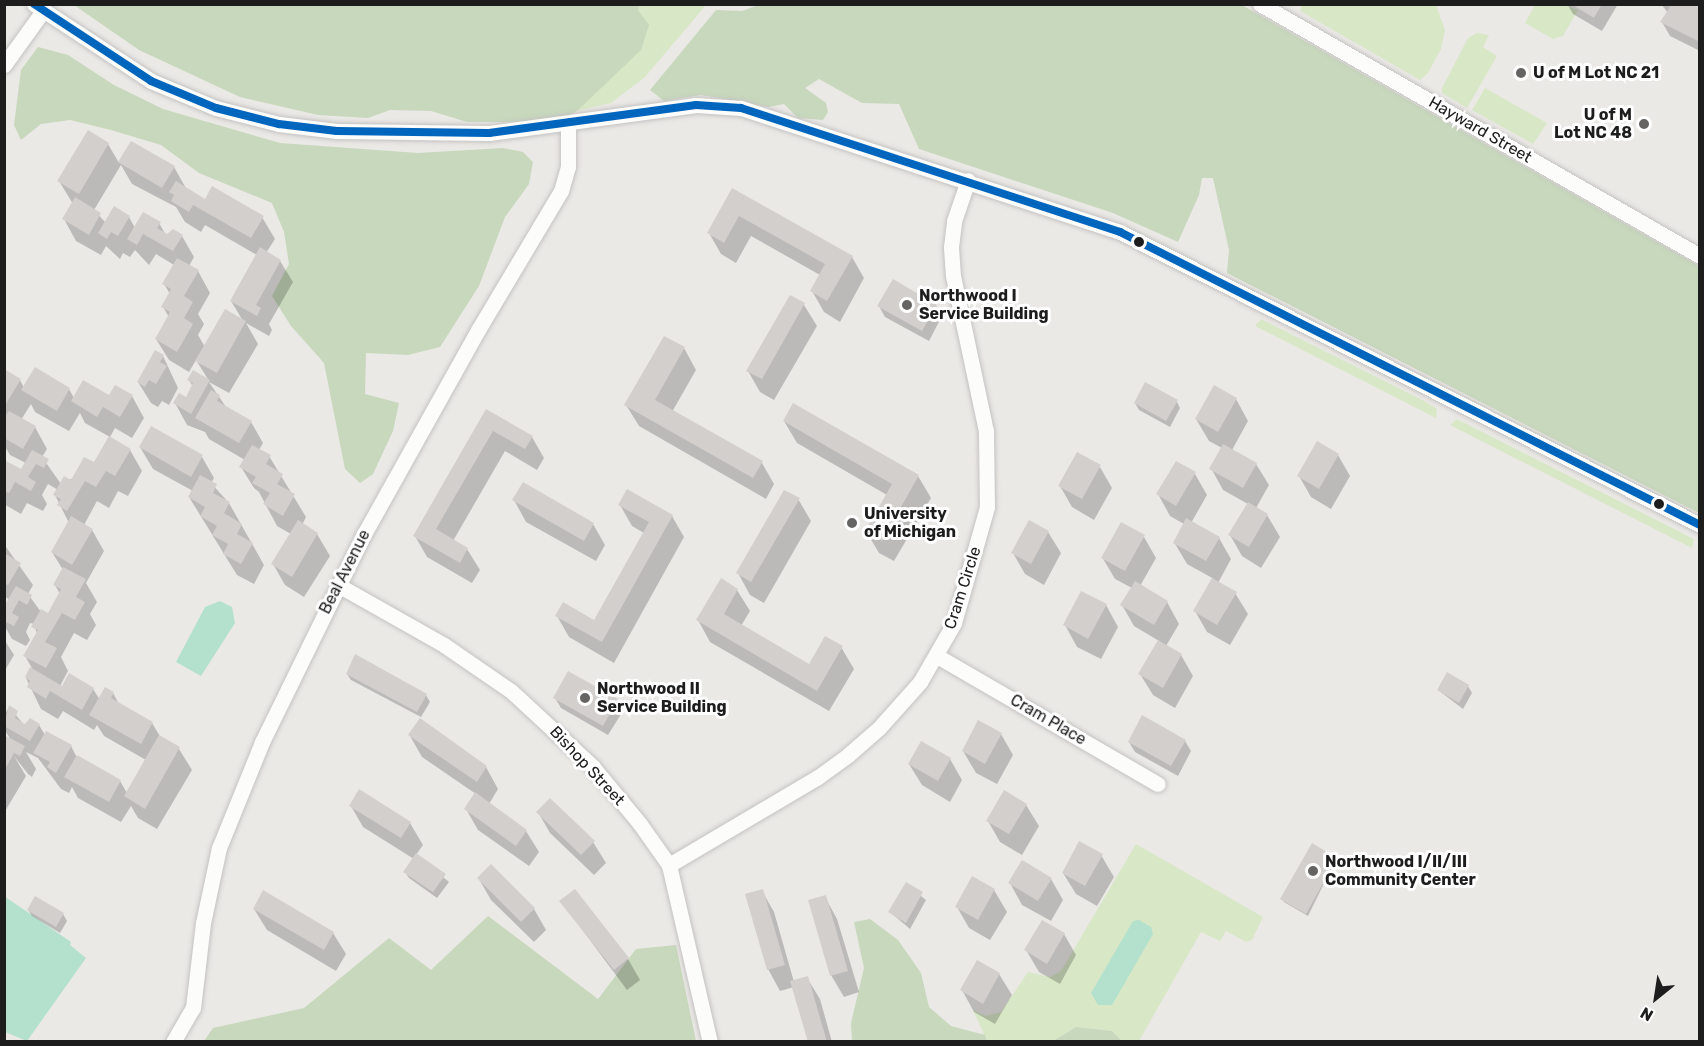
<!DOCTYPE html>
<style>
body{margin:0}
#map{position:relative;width:1704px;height:1046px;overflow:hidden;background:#ebe9e6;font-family:Rubik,sans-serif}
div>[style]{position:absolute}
.grass>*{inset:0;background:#d8e7c6}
.forest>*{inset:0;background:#c7d8bc}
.pitch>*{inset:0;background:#b3e1cd}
.shadow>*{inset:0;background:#0003}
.building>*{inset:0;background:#d2cfcd}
.roads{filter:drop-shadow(0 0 2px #c4c3c2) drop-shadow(0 0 2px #c4c3c2)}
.minor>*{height:15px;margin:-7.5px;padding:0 7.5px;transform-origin:7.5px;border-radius:7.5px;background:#fcfcfb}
.bus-1>*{height:8px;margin:-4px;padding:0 4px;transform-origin:4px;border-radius:4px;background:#0065bd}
.dots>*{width:16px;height:16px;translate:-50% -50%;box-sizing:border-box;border:3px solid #fff;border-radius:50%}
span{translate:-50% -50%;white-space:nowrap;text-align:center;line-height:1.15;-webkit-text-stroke:6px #fff;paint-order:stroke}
.poi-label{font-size:16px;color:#1d1d1d;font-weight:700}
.left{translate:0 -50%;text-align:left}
.right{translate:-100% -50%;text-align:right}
.street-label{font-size:16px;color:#1d1d1d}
.frame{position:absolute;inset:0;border:6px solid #1d1d1d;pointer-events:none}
.north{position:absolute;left:1626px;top:968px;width:60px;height:60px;-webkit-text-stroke:4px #fff;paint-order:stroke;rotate:210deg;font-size:16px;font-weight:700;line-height:24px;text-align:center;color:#1d1d1d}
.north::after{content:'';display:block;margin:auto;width:21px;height:27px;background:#1d1d1d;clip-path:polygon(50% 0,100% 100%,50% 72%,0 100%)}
</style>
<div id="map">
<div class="grass">
<div style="clip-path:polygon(640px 5px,706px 5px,645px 77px,611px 103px,577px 111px)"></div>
<div style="clip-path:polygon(1302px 5px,1436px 5px,1445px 30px,1441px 49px,1428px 73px,1420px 80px,1300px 11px)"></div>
<div style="clip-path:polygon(1535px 5px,1565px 5px,1578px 10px,1563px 36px,1553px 39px,1525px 23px)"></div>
<div style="clip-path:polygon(1477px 33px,1489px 35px,1483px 47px,1497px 56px,1467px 108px,1442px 93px,1442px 88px,1468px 38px)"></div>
<div style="clip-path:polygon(1485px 88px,1547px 123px,1533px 144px,1472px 110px)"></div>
<div style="clip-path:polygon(1261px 319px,1426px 402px,1437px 409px,1436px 418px,1255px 326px)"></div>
<div style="clip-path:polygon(1457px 419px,1694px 539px,1692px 548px,1450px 425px)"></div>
<div style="clip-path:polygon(1136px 844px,1263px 917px,1252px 940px,1246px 942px,1226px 931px,1220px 941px,1201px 932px,1139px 1041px,1122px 1041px,1112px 1031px,1076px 1027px,1053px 1041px,987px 1041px,973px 1010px,986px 1016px,1001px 1012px,1028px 972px,1050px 977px,1061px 971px)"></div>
</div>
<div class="forest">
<div style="clip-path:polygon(640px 4px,638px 10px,649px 25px,641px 50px,577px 111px,565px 118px,541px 122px,467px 122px,431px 111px,390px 110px,368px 118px,318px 115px,240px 97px,139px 50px,74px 5px)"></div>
<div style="clip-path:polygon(761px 4px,1242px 5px,1699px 266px,1699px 513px,1227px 273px,1229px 250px,1213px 178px,1202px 178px,1199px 195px,1178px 242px,1113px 213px,919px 149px,899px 104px,862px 103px,819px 79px,805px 88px,826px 103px,828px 112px,823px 120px,798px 118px,784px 104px,768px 107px,701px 95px,664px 101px,650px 90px,716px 10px,742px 11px)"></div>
<div style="clip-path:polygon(38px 47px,68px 55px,114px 85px,163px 109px,280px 143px,418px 153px,503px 148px,523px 152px,533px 162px,529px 184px,505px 217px,479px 286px,440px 347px,408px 355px,366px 353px,365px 394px,399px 403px,393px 431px,373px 474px,360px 483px,345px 469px,324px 363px,291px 326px,272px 296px,289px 264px,284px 232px,272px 203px,199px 173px,161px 145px,111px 130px,70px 120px,41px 124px,21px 140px,14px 125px,21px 70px)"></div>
<div style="clip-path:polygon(488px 916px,598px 999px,636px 949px,676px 945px,696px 1041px,204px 1041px,213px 1028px,304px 1008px,389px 938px,431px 970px)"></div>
<div style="clip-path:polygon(870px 919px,898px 940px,921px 973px,929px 1007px,951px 1026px,985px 1035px,987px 1041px,852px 1041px,851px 1023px,864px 968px,854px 922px)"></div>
<div style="clip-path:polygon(1076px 1027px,1112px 1031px,1122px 1041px,1053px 1041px)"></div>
</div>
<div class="pitch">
<div style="clip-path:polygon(220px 601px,232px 607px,235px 623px,201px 676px,176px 662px,205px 607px)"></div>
<div style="clip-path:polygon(4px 896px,71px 942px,70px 945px,86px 958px,27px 1041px,5px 1032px)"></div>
<div style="clip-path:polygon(1139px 920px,1151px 927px,1153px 934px,1112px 1005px,1098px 1005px,1091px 993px,1133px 921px)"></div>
</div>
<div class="shadow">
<div style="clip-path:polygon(1567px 4px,1618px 4px,1602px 31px,1573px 14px)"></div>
<div style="clip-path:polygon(1661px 4px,1700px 4px,1700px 51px,1670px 36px,1662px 22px,1668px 13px)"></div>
<div style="clip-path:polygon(evenodd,132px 143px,174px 167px,187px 190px,206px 201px,262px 217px,275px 239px,266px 253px,280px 261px,293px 282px,269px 324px,272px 330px,269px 336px,246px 323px,258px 344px,229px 393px,209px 382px,226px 407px,251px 422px,263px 443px,259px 450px,269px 456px,306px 517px,302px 525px,317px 534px,330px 556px,304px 597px,285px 585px,273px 564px,291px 534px,277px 526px,259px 492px,254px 488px,241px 467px,245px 460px,209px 439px,205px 432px,187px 425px,175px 403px,187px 399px,193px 387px,189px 380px,209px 381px,196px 360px,189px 372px,169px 360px,156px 339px,169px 317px,163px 307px,170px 294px,164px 284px,174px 265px,156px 254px,149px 265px,135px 250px,130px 257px,123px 253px,120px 259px,106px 246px,101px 255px,76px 241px,64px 219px,73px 204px,59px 181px,108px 144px,119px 163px,132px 143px,121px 165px,132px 184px,176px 207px,185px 222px,201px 232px,205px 225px,257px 255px,231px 301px,243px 321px,205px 347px,198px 335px,204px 324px,198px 314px,210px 293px,198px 271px,189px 266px,194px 257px,182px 236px,167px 237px,159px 223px,135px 228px,129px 217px,106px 223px,94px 210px,121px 165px)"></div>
<div style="clip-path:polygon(733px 190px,852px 257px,864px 278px,840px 322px,824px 312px,812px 291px,820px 275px,751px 236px,736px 263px,721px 254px,709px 233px)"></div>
<div style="clip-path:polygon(790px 297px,804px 305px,817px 326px,774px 400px,760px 392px,748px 371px)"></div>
<div style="clip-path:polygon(879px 306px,936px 306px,942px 316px,929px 341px,885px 317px)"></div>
<div style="clip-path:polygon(684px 348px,696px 370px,672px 412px,762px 463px,774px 484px,766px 499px,639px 426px,626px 405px)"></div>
<div style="clip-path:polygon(163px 356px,178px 388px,169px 405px,162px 401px,158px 407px,151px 403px,138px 382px)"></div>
<div style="clip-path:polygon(4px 371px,20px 380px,24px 388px,69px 389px,74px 398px,132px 396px,144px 418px,132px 438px,115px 428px,110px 437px,85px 423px,80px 413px,69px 431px,35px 412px,31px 404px,21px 420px,35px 427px,47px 449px,42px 457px,61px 484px,130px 450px,142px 471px,128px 496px,118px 491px,109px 508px,97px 501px,84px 525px,92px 530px,104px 551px,86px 583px,97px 602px,90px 614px,96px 625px,87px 640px,74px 633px,61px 657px,68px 671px,60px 686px,93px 689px,100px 700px,113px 693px,119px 704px,152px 723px,161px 738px,179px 749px,192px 770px,157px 829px,138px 818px,131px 806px,121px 822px,78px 798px,72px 787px,69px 793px,61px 789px,38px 758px,26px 752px,36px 769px,32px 777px,28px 774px,14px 756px,26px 776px,4px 813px,4px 737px,11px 740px,4px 729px,4px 716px,9px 707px,25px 726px,39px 725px,45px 735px,71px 746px,76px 756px,120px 781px,127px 793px,146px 760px,104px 736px,97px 725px,94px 730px,63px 711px,58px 719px,41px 709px,26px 678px,32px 668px,25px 656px,37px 634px,34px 624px,30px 623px,26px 632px,30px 640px,26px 646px,12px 639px,4px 625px,4px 609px,10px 600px,4px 596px,4px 544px,33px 585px,28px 594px,41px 612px,49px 615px,60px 594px,55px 585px,63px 570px,52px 552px,69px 523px,55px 495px,58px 490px,48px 484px,42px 495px,47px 504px,43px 511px,27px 503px,21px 514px,4px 504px,4px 462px,21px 471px,26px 463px,10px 455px,4px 445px)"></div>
<div style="clip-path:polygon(1236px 399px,1248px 421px,1232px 450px,1256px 464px,1269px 485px,1256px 508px,1267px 515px,1280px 537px,1261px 568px,1242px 556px,1230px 535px,1248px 504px,1223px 490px,1211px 468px,1222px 448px,1209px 441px,1196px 419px)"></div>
<div style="clip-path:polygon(1177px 402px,1180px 408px,1170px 427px,1139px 410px,1135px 403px)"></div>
<div style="clip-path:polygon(487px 411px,532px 437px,544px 458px,537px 470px,505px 451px,453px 541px,467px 549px,480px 570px,472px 583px,427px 557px,415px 536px)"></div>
<div style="clip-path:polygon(784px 421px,918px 476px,931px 498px,894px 561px,879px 553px,866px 531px,887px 495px,797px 443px)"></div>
<div style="clip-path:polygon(140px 447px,202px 457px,214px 478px,211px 483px,229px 503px,264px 565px,254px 584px,237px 575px,189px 497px,193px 491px,153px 469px)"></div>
<div style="clip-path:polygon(1338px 455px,1350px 476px,1331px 509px,1311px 497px,1299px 476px)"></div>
<div style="clip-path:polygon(1100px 467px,1112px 488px,1094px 520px,1072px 507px,1060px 486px)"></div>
<div style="clip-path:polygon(1195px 474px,1207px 495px,1191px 523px,1219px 538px,1231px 559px,1218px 583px,1235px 593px,1248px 614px,1230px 645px,1207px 632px,1195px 611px,1214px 579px,1187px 564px,1174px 542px,1184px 524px,1170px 516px,1158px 494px)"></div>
<div style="clip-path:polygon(798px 499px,811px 521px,764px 603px,750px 595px,738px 573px)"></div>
<div style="clip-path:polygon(514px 500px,593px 524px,605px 545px,596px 561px,526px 522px)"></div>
<div style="clip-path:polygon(620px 505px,672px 516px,684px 537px,614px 663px,569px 637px,557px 616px,595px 622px,644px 533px,632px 526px)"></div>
<div style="clip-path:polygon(1048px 532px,1061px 553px,1044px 585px,1025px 574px,1013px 553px)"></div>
<div style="clip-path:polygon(1144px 537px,1156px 558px,1140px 586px,1167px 602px,1179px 624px,1166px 646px,1181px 655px,1193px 676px,1175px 708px,1153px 695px,1140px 674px,1159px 641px,1134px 626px,1122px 605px,1132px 588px,1115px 579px,1102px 557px)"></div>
<div style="clip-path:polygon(737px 590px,750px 611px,741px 626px,809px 666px,841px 647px,854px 669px,829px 711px,710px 642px,698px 620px)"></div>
<div style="clip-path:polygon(1106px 605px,1118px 627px,1101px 659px,1077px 647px,1065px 625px)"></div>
<div style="clip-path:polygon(4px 639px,14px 655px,4px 672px)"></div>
<div style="clip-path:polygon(347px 674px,426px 695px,430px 702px,421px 717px,351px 680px)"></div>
<div style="clip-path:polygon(1468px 686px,1472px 693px,1463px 709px,1438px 690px)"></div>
<div style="clip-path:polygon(555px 698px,617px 701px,623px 711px,608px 735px,561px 708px)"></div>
<div style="clip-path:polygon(1001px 734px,1013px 755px,997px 784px,976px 773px,963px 751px)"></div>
<div style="clip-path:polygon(410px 736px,486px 767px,498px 789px,489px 804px,526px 831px,539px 852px,529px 866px,478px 830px,466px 809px,476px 794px,422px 757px)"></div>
<div style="clip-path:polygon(1185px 741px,1191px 751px,1178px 776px,1135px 752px,1129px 742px)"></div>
<div style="clip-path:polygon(950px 759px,962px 780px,950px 802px,922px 785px,909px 764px)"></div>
<div style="clip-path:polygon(360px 791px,410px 823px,423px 845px,416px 855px,449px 882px,437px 898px,409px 878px,405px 872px,414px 859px,363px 827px,351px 806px)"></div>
<div style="clip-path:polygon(1026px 805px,1039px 826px,1022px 855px,1000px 842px,988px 821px)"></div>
<div style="clip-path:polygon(538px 812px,593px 842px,606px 863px,594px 875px,550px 833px)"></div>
<div style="clip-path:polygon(1101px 855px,1114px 877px,1097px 906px,1076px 894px,1063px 873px)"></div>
<div style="clip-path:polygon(1336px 859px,1308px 916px,1284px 902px,1282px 899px)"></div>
<div style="clip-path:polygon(479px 879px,534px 909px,546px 930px,534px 942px,491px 900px)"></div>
<div style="clip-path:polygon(1051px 879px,1063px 900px,1051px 921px,1022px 905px,1010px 883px)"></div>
<div style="clip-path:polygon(906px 884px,926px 900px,910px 929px,890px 912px)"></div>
<div style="clip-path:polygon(994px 890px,1007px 912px,990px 940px,969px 928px,957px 907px)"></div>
<div style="clip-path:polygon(762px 891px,774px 912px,794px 982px,807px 978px,820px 999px,832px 1042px,809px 1042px,794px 987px,780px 991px,768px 969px)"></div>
<div style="clip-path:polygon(825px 897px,837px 919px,859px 992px,844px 997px,831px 975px)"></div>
<div style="clip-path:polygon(561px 901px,628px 959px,640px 980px,627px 990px)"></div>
<div style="clip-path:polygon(254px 909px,333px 933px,346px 954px,336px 971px,267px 930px)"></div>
<div style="clip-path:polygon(28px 910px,63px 914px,67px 921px,60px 933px,32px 916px)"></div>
<div style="clip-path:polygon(1064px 934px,1076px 955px,1060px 984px,1039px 972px,1026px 950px)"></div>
<div style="clip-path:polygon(999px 974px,1012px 995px,995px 1024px,974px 1012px,962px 990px)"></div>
</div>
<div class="building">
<div style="clip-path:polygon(1571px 4px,1602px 4px,1594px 18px)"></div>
<div style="clip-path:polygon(1667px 4px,1700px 4px,1700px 42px,1660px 22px,1670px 7px)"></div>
<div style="clip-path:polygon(88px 130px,109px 143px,79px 194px,57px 181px)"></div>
<div style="clip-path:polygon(131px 141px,175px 166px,162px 188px,118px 162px)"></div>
<div style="clip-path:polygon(176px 181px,205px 199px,212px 186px,264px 216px,251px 238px,193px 205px,189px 212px,171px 201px,174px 195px,169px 192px)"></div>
<div style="clip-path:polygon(732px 188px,853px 256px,827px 301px,810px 291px,825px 264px,739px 216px,724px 243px,707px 233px)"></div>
<div style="clip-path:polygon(75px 197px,101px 213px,89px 235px,62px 219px)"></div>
<div style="clip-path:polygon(114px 206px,130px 216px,118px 236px,111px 232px,107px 239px,98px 233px)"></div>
<div style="clip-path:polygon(143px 212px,161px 222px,157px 228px,167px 234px,173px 229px,183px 235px,173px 251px,143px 234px,137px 245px,127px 239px)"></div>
<div style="clip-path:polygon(260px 247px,281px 260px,256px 305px,261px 308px,257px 316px,230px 301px)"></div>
<div style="clip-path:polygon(177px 258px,199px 270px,184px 296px,193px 302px,184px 318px,193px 324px,177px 352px,155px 339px,170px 312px,161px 307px,171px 289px,162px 284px)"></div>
<div style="clip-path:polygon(893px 279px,937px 305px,922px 331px,877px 306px)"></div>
<div style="clip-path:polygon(790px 295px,805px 303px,762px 379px,746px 371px)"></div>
<div style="clip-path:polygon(225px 309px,246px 321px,217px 373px,195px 361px)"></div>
<div style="clip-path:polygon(664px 336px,685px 347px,655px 400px,763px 461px,753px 478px,624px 405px)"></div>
<div style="clip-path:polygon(155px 350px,164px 355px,160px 362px,167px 366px,156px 384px,149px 380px,145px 387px,137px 382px)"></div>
<div style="clip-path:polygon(35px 367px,70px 388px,57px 411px,21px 390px)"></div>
<div style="clip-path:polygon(4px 369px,21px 379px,4px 407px)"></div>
<div style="clip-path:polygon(193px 370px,210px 380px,191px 414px,173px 403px,179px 393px,186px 397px,193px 383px,187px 380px)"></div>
<div style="clip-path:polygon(83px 380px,109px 395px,115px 385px,133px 395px,120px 417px,103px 407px,97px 417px,71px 401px)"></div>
<div style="clip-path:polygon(1145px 382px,1178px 400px,1166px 421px,1134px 403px)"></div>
<div style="clip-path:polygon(1214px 385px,1237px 398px,1218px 432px,1195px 419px)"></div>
<div style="clip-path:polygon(211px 390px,220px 395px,217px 401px,252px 421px,239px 443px,195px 418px)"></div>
<div style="clip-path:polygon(793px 403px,919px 475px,882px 541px,865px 531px,892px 484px,783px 421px)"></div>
<div style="clip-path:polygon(486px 409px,533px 436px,525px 449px,493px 431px,436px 529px,468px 548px,460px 563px,413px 536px)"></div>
<div style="clip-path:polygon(9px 411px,36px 426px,23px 449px,4px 438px,4px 418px)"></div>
<div style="clip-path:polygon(151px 426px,203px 455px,191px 477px,139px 447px)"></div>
<div style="clip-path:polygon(109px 436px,131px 449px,115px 476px,106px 471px,96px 487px,85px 481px,67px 511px,57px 505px,61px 499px,53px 495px,64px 476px,71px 480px,84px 457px,94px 462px)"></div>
<div style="clip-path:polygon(1317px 441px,1339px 454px,1319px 489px,1297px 476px)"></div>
<div style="clip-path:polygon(1223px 444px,1257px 463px,1243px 488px,1209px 469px)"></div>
<div style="clip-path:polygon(252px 445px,271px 455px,266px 464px,283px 474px,277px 484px,295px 494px,283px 516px,263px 504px,270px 493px,252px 483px,256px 477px,239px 467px)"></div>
<div style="clip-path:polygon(32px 450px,49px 459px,44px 468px,36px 464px,28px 477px,36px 482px,31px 491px,15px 482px,9px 493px,4px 491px,4px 460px,21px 469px)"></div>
<div style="clip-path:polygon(1077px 452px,1101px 465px,1082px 499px,1058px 486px)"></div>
<div style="clip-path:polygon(1176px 461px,1196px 472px,1176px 506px,1156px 494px)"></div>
<div style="clip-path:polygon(200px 475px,217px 484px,213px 493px,230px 502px,224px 513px,242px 524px,237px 534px,253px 543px,241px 564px,223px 554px,228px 544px,212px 535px,217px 526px,200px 516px,205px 507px,188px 497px)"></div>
<div style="clip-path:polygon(523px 482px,594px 523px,584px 541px,512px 500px)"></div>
<div style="clip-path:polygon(627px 489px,673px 515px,602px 642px,555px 616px,563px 602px,594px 620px,649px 522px,618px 505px)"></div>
<div style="clip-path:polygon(784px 490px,800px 498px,751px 582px,736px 573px)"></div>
<div style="clip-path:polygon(1248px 502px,1268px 514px,1249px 547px,1228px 535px)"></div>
<div style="clip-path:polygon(71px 516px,93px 529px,72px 565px,51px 552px)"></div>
<div style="clip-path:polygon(1186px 518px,1220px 537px,1206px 561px,1173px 543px)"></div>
<div style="clip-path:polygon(298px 520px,318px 533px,292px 577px,271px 564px)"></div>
<div style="clip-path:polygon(1029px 520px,1049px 531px,1031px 564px,1011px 553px)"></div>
<div style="clip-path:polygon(1121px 522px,1145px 535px,1125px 571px,1101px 558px)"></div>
<div style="clip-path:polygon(4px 553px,21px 563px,8px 585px,4px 583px)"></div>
<div style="clip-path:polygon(63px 567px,86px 579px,76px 597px,85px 602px,75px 620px,62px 613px,45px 642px,57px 648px,46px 668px,23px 656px,38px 630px,31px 627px,41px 609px,48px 613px,61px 589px,53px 585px)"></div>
<div style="clip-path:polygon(721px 578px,738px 589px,724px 614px,809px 664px,825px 636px,843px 646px,817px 691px,696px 620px)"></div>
<div style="clip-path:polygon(1212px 578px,1237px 592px,1217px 625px,1193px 611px)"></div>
<div style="clip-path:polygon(1135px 581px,1168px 601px,1154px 625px,1120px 605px)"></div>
<div style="clip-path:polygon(16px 586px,32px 595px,27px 605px,19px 600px,12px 613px,19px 617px,14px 626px,4px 621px,4px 606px)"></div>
<div style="clip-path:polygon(1081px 591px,1107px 604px,1088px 639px,1063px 625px)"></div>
<div style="clip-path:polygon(1158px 640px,1182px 654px,1163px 688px,1138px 674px)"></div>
<div style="clip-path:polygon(355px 654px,427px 694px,417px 712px,346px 674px)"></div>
<div style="clip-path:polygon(30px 667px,62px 686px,69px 673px,94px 688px,82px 710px,50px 691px,46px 699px,27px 687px,30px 681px,25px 677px)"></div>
<div style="clip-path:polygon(568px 671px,618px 699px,603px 726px,553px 698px)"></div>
<div style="clip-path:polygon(1447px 672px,1469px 685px,1459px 703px,1437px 690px)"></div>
<div style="clip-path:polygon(105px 687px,114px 692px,111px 698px,153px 722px,141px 744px,89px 715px)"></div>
<div style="clip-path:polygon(9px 705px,18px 711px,15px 718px,25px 724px,30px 718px,40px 724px,30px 741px,4px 726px)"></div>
<div style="clip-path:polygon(1142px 715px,1186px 740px,1171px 766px,1128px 742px)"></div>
<div style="clip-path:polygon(420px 718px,487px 766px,477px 782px,408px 735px)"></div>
<div style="clip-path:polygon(978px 720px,1002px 733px,985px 764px,962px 751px)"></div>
<div style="clip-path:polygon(46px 731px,72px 745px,56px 773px,47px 767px,50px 762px,33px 753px)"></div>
<div style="clip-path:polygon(4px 735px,25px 746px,20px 756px,14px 753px,4px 771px)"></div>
<div style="clip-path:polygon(159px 735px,180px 747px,145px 809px,124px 796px)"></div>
<div style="clip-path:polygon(921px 741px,951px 758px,938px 781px,908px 764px)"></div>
<div style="clip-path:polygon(77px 755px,121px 780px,109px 802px,64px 777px)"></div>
<div style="clip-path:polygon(359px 789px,411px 822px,401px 838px,349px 806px)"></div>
<div style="clip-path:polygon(1004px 790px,1027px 804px,1009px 834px,986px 821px)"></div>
<div style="clip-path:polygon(475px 792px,527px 830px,516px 846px,464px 809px)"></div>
<div style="clip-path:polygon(550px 798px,595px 841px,581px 855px,536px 812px)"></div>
<div style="clip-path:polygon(1079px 841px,1103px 854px,1085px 886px,1062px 873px)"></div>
<div style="clip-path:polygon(1312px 843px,1337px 858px,1306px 914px,1280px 899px)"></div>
<div style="clip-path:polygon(416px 853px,446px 874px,433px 892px,403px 872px)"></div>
<div style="clip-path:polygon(1022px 860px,1052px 878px,1038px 901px,1008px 883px)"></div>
<div style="clip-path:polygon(491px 864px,535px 908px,521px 922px,477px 878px)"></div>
<div style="clip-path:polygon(972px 876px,995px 889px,978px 920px,955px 907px)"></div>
<div style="clip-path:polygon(906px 882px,923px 892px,906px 923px,888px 912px)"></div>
<div style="clip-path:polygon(575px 889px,629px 958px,614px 970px,559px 901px)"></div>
<div style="clip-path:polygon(763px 889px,785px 965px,767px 970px,745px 894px)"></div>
<div style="clip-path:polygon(263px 890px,334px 932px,324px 950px,253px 909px)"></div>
<div style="clip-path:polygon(826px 895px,848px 971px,830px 976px,808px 900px)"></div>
<div style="clip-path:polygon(35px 896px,64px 913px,56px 927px,27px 910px)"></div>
<div style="clip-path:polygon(1042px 920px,1065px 933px,1047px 964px,1024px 950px)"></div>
<div style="clip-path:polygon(977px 960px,1000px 973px,983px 1004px,960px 990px)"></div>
<div style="clip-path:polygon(808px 976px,827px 1042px,808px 1042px,790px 981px)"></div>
</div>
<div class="roads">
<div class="minor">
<div style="left:34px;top:4px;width:140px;rotate:33.3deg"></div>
<div style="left:151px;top:81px;width:70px;rotate:22.6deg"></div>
<div style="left:216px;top:108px;width:65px;rotate:14.3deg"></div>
<div style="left:279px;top:124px;width:58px;rotate:6.9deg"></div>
<div style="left:337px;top:131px;width:152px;rotate:0.8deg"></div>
<div style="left:489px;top:133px;width:209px;rotate:-7.7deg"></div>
<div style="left:696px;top:105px;width:45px;rotate:3.8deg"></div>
<div style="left:741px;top:108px;width:399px;rotate:18.1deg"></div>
<div style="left:1120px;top:232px;width:650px;rotate:26.8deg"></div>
<div style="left:1260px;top:4px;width:507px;rotate:29.8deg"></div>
<div style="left:4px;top:65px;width:67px;rotate:-54.2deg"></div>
<div style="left:338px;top:585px;width:122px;rotate:29.5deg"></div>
<div style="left:444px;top:645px;width:81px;rotate:34.5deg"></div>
<div style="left:511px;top:691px;width:112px;rotate:42.8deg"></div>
<div style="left:593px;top:767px;width:74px;rotate:50.5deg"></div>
<div style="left:640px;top:824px;width:50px;rotate:54.7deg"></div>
<div style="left:669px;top:865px;width:182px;rotate:77deg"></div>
<div style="left:937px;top:656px;width:255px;rotate:30.1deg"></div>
<div style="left:669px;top:865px;width:173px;rotate:-30.6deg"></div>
<div style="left:818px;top:777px;width:37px;rotate:-36deg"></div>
<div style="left:848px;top:755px;width:41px;rotate:-41.1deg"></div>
<div style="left:879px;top:728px;width:62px;rotate:-48.3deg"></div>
<div style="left:920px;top:682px;width:68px;rotate:-60deg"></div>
<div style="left:954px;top:623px;width:121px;rotate:-74.1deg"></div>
<div style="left:987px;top:507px;width:76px;rotate:-90.8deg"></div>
<div style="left:986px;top:431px;width:158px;rotate:-102deg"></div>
<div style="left:953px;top:276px;width:29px;rotate:-94deg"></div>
<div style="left:951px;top:247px;width:26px;rotate:-83deg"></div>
<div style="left:954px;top:221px;width:43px;rotate:-71.1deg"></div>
<div style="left:173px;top:1042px;width:39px;rotate:-60deg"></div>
<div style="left:193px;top:1008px;width:86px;rotate:-83.3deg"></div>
<div style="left:203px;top:923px;width:77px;rotate:-78deg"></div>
<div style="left:219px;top:848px;width:114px;rotate:-67.9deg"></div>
<div style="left:262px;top:742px;width:232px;rotate:-63.9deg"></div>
<div style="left:364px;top:534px;width:234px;rotate:-60.8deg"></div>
<div style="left:478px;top:330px;width:162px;rotate:-59.2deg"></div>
<div style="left:561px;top:191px;width:25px;rotate:-74deg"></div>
<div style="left:568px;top:167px;width:42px;rotate:-90deg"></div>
</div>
</div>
<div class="bus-1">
<div style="left:34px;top:4px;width:140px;rotate:33.3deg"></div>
<div style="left:151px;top:81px;width:70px;rotate:22.6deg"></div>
<div style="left:216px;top:108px;width:65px;rotate:14.3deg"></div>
<div style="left:279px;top:124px;width:58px;rotate:6.9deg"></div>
<div style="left:337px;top:131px;width:152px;rotate:0.8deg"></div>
<div style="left:489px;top:133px;width:209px;rotate:-7.7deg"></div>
<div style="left:696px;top:105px;width:45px;rotate:3.8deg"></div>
<div style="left:741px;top:108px;width:399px;rotate:18.1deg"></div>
<div style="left:1120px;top:232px;width:650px;rotate:26.8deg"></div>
</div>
<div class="dots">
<div style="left:1521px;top:73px;background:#656463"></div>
<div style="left:1644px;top:124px;background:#656463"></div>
<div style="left:1139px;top:242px;background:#1d1d1d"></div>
<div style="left:907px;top:305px;background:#656463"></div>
<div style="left:1659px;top:504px;background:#1d1d1d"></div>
<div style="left:852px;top:523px;background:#656463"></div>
<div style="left:585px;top:698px;background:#656463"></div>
<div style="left:1313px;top:871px;background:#656463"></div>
</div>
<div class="poi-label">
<span class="left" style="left:1533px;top:73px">U of M Lot NC 21</span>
<span class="right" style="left:1632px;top:124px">U of M<br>Lot NC 48</span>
<span class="left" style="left:919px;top:305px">Northwood I<br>Service Building</span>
<span class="left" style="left:864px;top:523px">University<br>of Michigan</span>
<span class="left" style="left:597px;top:698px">Northwood II<br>Service Building</span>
<span class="left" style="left:1325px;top:871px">Northwood I/II/III<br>Community Center</span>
</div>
<div class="street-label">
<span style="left:1480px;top:130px;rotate:30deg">Hayward Street</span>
<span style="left:345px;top:572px;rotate:-63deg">Beal Avenue</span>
<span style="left:963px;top:588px;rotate:-72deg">Cram Circle</span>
<span style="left:1048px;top:720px;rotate:30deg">Cram Place</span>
<span style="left:587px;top:766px;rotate:47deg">Bishop Street</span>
</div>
<div class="frame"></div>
<div class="north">N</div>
</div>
